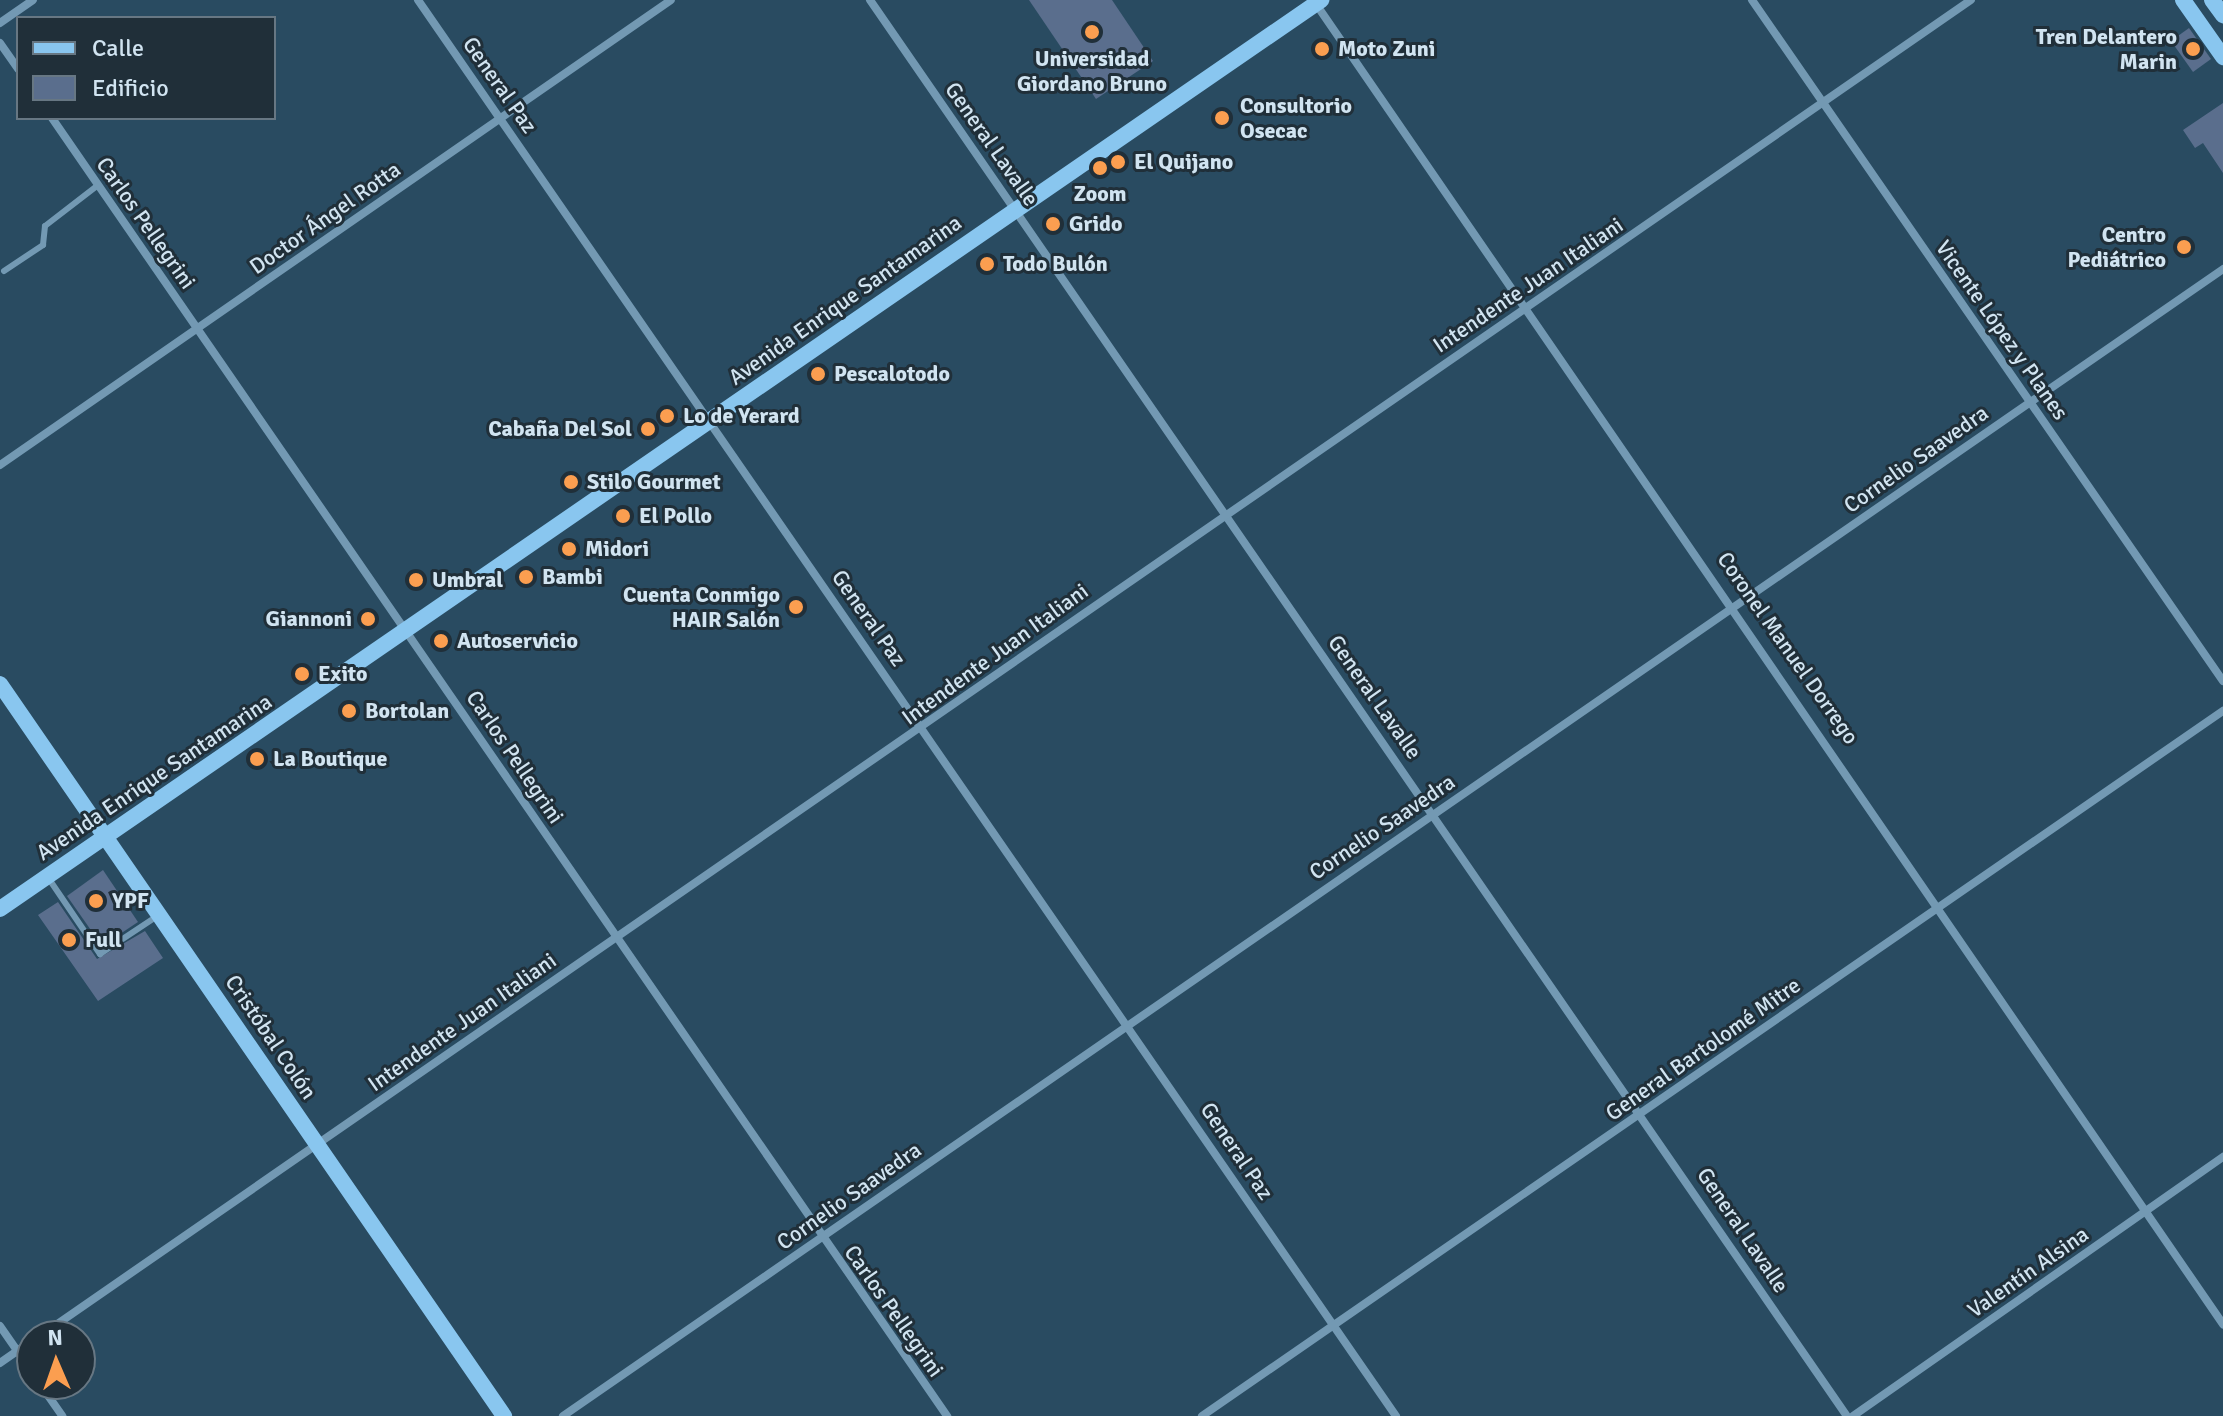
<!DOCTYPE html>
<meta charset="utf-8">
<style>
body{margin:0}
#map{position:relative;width:2223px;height:1416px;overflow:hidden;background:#294b61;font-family:Signika,sans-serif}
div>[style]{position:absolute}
.building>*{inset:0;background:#5a6e8d}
.lane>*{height:6px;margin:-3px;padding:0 3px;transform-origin:3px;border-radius:3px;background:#7399b3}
.street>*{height:8px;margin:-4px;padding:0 4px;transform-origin:4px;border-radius:4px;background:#7399b3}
.secondary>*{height:16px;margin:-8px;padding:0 8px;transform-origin:8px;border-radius:8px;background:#89c6ef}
.dots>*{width:22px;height:22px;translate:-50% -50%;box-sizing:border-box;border:4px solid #202f39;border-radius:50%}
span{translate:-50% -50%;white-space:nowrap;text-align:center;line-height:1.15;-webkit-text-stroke:6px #202f39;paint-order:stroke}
.poi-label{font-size:22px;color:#d1e4f1;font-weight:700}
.right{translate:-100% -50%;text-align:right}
.left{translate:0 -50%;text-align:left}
.street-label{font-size:22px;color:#d1e4f1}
.legend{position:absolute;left:16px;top:16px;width:260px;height:104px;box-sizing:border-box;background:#202f39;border:2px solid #677783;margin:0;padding:10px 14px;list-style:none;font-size:24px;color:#d1e4f1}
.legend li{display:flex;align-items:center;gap:16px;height:40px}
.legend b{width:40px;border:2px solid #677783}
.north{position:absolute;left:16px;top:1320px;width:80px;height:80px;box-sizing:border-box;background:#202f39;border:2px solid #677783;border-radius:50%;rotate:358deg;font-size:22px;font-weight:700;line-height:32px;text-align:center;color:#d1e4f1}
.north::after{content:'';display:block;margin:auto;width:28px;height:36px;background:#fb9e50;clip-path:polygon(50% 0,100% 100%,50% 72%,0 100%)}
</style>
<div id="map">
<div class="building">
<div style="clip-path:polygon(1029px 0,1112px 0,1153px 61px,1096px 99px)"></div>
<div style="clip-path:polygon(2189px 28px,2211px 59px,2193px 72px,2171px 41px)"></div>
<div style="clip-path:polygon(2223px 103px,2223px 173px,2203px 143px,2195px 148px,2183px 130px)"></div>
<div style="clip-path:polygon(103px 870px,138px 922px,102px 946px,67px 896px)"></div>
<div style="clip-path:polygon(58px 902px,97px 959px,145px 931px,163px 958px,98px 1001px,38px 915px)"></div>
</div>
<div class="lane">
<div style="left:4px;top:271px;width:47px;rotate:-33.7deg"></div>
<div style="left:43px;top:245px;width:19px;rotate:-84deg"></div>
<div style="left:45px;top:226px;width:67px;rotate:-37.7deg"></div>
<div style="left:49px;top:879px;width:91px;rotate:55.8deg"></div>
<div style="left:100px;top:954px;width:71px;rotate:-33.5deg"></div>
</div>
<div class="street">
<div style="left:418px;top:0;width:1721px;rotate:55.37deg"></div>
<div style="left:870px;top:0;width:1720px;rotate:55.4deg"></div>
<div style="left:1752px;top:0;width:828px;rotate:55.33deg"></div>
<div style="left:1316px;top:4px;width:1602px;rotate:55.51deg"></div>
<div style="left:0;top:23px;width:40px;rotate:-34.9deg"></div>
<div style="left:0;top:43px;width:32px;rotate:55deg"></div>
<div style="left:52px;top:118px;width:1577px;rotate:55.41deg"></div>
<div style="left:0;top:465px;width:816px;rotate:-34.72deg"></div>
<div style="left:0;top:1326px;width:56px;rotate:55.2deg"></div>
<div style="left:40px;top:1336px;width:2348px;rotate:-34.68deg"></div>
<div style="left:0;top:1363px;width:39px;rotate:-35deg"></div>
<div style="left:40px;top:1384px;width:39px;rotate:55deg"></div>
<div style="left:563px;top:1416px;width:2018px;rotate:-34.64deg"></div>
<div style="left:1202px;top:1416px;width:1241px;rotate:-34.63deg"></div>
<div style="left:1853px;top:1416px;width:452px;rotate:-35deg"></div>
</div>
<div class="secondary">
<div style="left:2183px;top:0;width:70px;rotate:54.9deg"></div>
<div style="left:2212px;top:0;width:19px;rotate:54deg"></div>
<div style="left:0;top:684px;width:889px;rotate:55.45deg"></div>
<div style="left:0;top:909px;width:1604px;rotate:-34.53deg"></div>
</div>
<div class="dots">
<div style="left:1092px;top:32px;background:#fb9e50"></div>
<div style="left:1322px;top:49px;background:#fb9e50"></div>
<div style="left:2193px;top:49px;background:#fb9e50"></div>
<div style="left:1222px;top:118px;background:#fb9e50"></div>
<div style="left:1118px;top:162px;background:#fb9e50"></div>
<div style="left:1100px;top:168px;background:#fb9e50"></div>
<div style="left:1053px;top:224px;background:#fb9e50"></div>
<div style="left:2184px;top:247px;background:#fb9e50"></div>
<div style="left:987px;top:264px;background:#fb9e50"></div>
<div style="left:818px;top:374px;background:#fb9e50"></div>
<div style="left:667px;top:416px;background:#fb9e50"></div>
<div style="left:648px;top:429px;background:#fb9e50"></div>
<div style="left:571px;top:482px;background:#fb9e50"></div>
<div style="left:623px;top:516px;background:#fb9e50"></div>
<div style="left:569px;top:549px;background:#fb9e50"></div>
<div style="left:526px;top:577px;background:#fb9e50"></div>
<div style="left:416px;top:580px;background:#fb9e50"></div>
<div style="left:796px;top:607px;background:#fb9e50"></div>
<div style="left:368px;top:619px;background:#fb9e50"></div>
<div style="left:441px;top:641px;background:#fb9e50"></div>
<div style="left:302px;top:674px;background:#fb9e50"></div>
<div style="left:349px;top:711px;background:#fb9e50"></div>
<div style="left:257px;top:759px;background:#fb9e50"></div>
<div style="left:96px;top:901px;background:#fb9e50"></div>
<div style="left:69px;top:940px;background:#fb9e50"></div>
</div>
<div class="poi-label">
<span class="right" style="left:2177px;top:49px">Tren Delantero<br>Marin</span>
<span class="left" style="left:1338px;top:49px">Moto Zuni</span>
<span style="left:1092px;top:71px">Universidad<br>Giordano Bruno</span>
<span class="left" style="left:1240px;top:118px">Consultorio<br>Osecac</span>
<span class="left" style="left:1134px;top:162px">El Quijano</span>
<span style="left:1100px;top:194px">Zoom</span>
<span class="left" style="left:1069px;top:224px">Grido</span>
<span class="right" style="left:2166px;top:247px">Centro<br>Pediátrico</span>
<span class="left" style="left:1003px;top:264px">Todo Bulón</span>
<span class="left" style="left:834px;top:374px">Pescalotodo</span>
<span class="left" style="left:683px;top:416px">Lo de Yerard</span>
<span class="right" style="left:632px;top:429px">Cabaña Del Sol</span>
<span class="left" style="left:587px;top:482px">Stilo Gourmet</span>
<span class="left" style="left:639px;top:516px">El Pollo</span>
<span class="left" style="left:585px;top:549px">Midori</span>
<span class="left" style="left:542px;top:577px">Bambi</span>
<span class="left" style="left:432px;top:580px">Umbral</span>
<span class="right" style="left:780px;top:607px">Cuenta Conmigo<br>HAIR Salón</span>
<span class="right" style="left:352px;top:619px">Giannoni</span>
<span class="left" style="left:457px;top:641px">Autoservicio</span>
<span class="left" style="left:318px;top:674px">Exito</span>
<span class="left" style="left:365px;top:711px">Bortolan</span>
<span class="left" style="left:273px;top:759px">La Boutique</span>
<span class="left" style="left:112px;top:901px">YPF</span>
<span class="left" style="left:85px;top:940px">Full</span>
</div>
<div class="street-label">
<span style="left:500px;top:85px;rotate:55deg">General Paz</span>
<span style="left:992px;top:144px;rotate:55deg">General Lavalle</span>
<span style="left:325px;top:218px;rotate:-35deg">Doctor Ángel Rotta</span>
<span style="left:146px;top:223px;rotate:55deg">Carlos Pellegrini</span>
<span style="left:1528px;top:285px;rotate:-34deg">Intendente Juan Italiani</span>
<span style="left:845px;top:300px;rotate:-35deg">Avenida Enrique Santamarina</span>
<span style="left:2002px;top:330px;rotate:55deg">Vicente López y Planes</span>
<span style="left:1916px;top:459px;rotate:-35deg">Cornelio Saavedra</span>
<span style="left:869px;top:618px;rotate:55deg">General Paz</span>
<span style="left:1788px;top:648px;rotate:55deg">Coronel Manuel Dorrego</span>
<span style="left:995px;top:654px;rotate:-36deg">Intendente Juan Italiani</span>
<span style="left:1375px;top:697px;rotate:55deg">General Lavalle</span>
<span style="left:515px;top:757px;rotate:56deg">Carlos Pellegrini</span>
<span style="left:154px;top:777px;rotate:-34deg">Avenida Enrique Santamarina</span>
<span style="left:1382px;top:827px;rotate:-34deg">Cornelio Saavedra</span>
<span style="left:462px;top:1022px;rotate:-35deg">Intendente Juan Italiani</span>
<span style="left:271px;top:1037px;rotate:56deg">Cristóbal Colón</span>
<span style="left:1703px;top:1049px;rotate:-35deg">General Bartolomé Mitre</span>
<span style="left:1237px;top:1151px;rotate:56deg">General Paz</span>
<span style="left:849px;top:1196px;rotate:-35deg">Cornelio Saavedra</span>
<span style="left:1743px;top:1230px;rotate:56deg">General Lavalle</span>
<span style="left:2028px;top:1272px;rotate:-35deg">Valentín Alsina</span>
<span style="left:894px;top:1311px;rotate:55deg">Carlos Pellegrini</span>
</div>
<ul class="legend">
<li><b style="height:10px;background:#89c6ef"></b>Calle</li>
<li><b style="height:22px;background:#5a6e8d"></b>Edificio</li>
</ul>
<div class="north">N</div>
</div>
